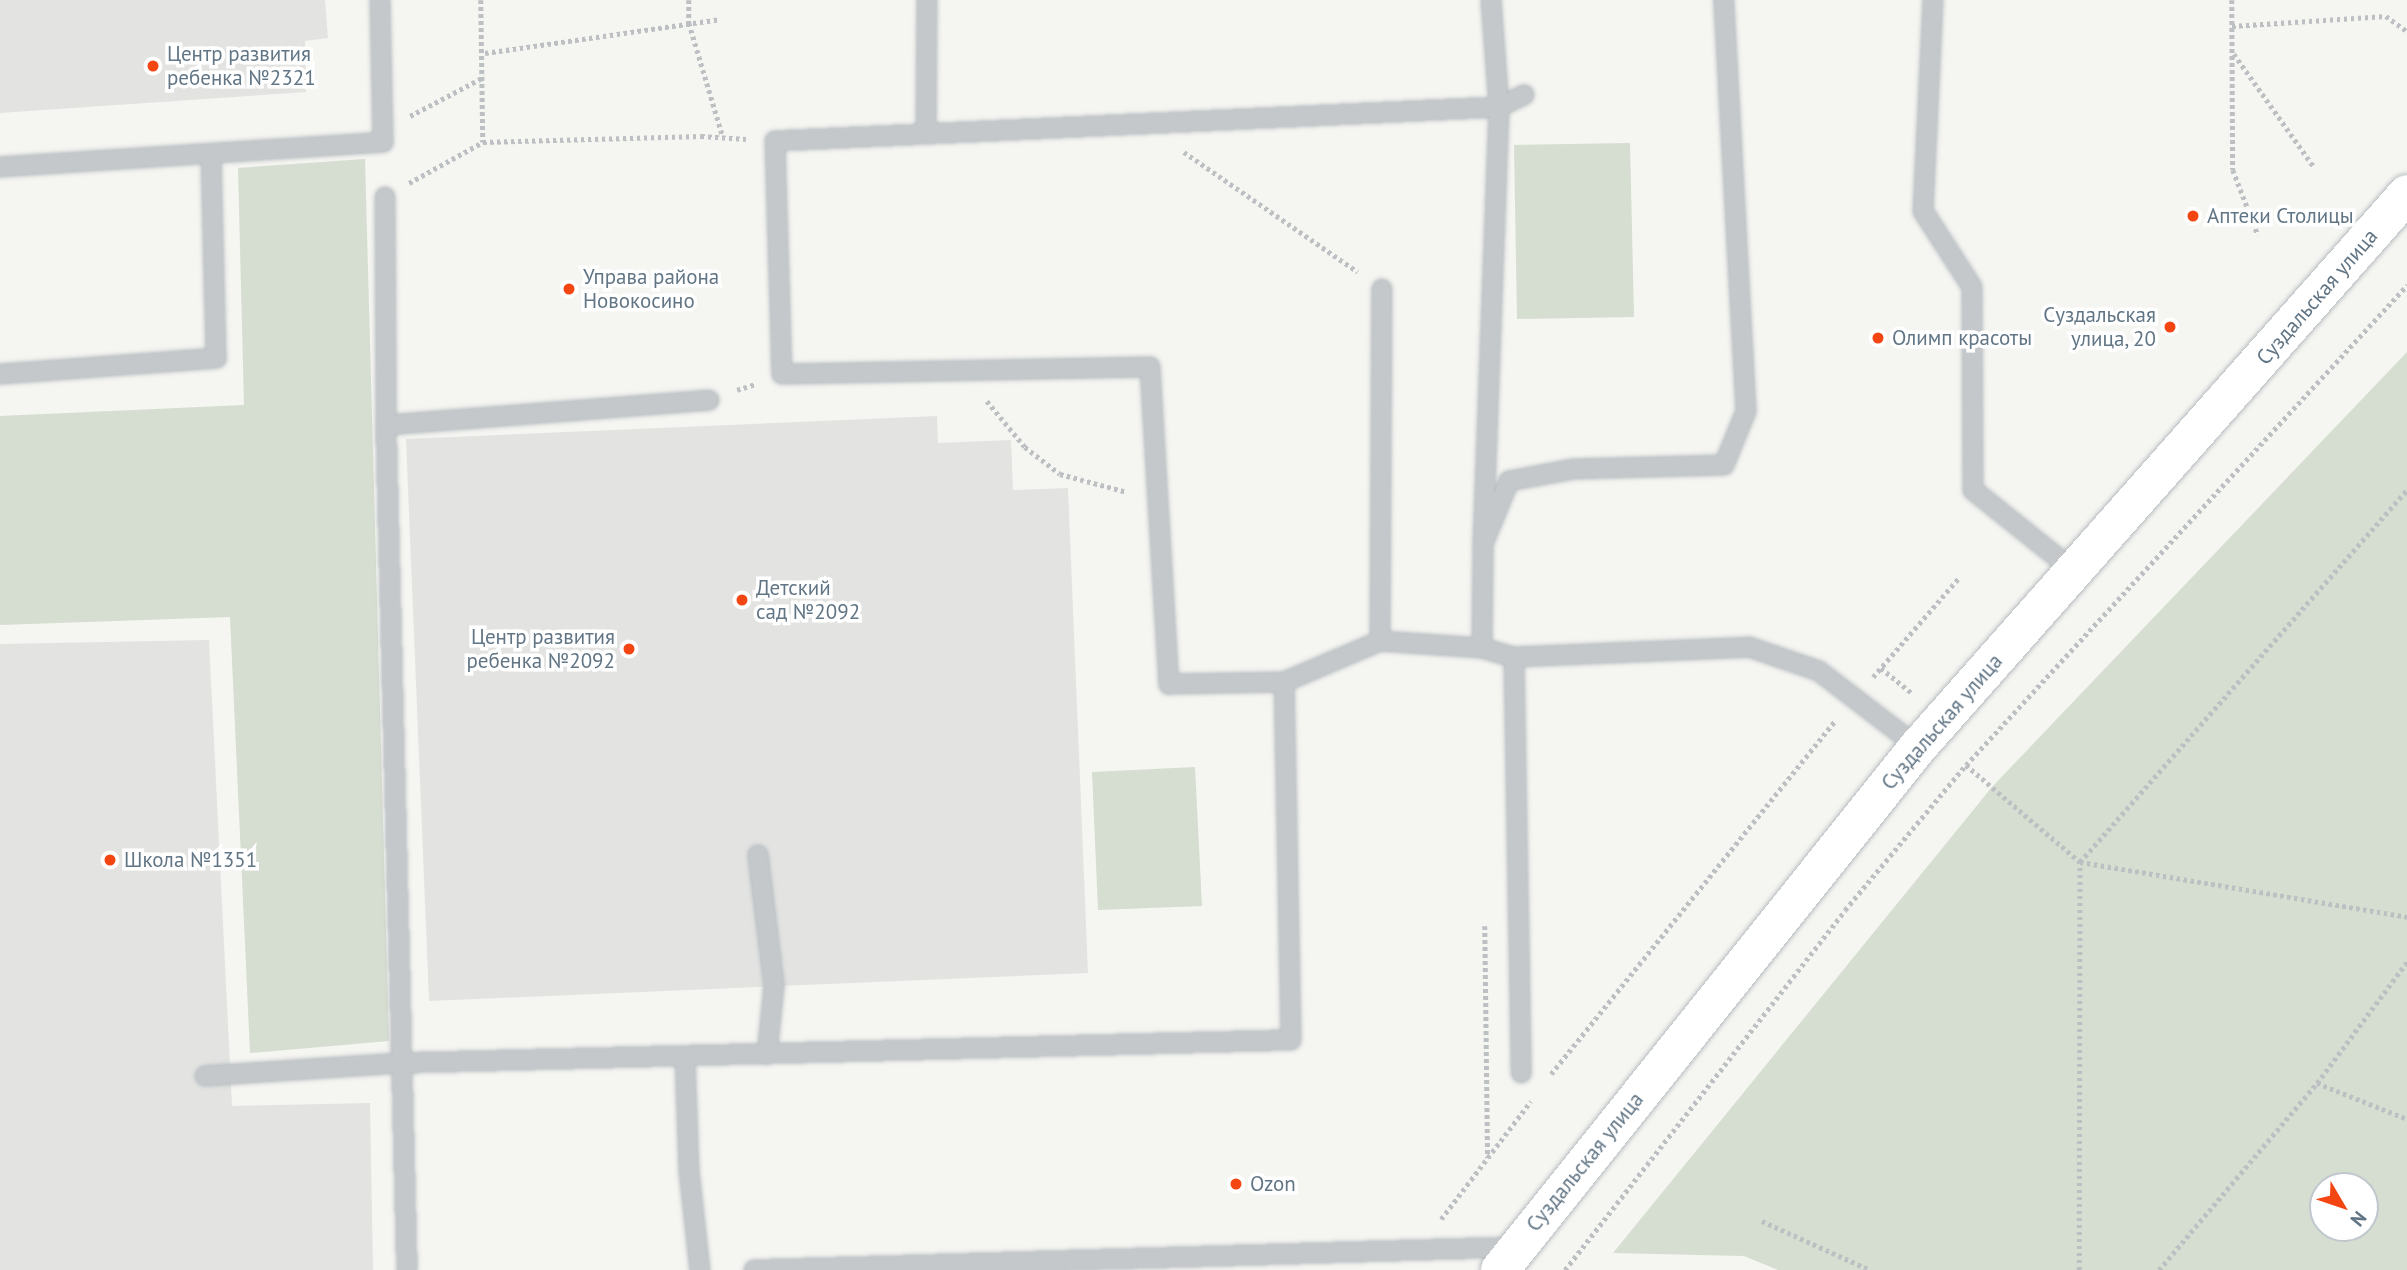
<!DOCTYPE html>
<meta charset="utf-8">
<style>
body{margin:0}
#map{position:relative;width:2407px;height:1270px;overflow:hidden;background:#f5f5f1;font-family:"PT Sans",sans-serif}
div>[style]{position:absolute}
.built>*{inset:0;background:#e3e4e2}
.green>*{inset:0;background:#d6ddd1}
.path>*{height:4.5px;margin-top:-2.25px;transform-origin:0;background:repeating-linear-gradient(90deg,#bdc0c2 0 3.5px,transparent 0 7px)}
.roads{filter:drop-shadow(0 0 2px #b6bcc0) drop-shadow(0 0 2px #b6bcc0)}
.lane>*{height:18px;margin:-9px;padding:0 9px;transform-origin:9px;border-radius:9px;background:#c4c8cb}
.secondary>*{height:38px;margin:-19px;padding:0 19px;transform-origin:19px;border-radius:19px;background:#fff}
.dots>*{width:19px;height:19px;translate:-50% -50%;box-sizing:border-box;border:4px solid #fff;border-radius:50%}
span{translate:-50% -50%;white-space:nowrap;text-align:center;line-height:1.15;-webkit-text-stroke:7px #fff;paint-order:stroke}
.poi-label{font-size:21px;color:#617585}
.left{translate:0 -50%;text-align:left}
.right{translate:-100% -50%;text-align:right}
.street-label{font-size:21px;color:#617585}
.north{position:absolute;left:2309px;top:1172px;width:70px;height:70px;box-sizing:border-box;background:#fff;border:2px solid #c0c8ce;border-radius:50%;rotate:129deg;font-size:19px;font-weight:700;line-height:28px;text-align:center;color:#617585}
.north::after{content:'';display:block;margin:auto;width:24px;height:32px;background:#f44612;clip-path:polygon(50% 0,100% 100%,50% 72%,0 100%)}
</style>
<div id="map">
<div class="built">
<div style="clip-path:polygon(0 0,325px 0,328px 38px,305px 41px,306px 92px,0 113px)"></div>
<div style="clip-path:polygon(937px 416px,938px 443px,1011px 440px,1013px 490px,1068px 488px,1088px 973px,429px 1001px,406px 439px)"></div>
<div style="clip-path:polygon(209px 640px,232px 1106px,370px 1103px,373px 1270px,0 1270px,0 644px)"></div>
</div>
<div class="green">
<div style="clip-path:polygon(1630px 143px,1634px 317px,1517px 319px,1514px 145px)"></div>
<div style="clip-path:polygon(365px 159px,389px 1041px,250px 1053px,230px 617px,0 625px,0 416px,244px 405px,238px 168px)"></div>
<div style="clip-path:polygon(evenodd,2407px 352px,2407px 1270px,1778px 1270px,1744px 1256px,1613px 1253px,1992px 787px,2407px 352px,2323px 1186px,2365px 1186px,2365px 1228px,2323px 1228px,2323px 1186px)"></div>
<div style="clip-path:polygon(1195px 767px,1202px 906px,1098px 910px,1092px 772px)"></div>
</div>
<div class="path">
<div style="left:481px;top:0;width:142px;rotate:89.2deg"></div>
<div style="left:689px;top:0;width:23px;rotate:90deg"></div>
<div style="left:689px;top:23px;width:119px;rotate:73.4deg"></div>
<div style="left:2232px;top:0;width:170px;rotate:89.7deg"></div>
<div style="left:2233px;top:170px;width:70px;rotate:69deg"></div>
<div style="left:2232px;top:26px;width:154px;rotate:-3.7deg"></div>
<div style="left:2386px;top:16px;width:26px;rotate:36deg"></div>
<div style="left:485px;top:53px;width:237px;rotate:-8.2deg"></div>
<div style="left:2234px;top:54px;width:138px;rotate:54.7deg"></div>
<div style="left:410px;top:116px;width:84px;rotate:-27.8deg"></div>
<div style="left:1184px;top:152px;width:211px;rotate:34.6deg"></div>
<div style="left:409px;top:183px;width:85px;rotate:-29deg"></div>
<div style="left:483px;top:142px;width:218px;rotate:-1.6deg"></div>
<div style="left:701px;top:136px;width:45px;rotate:3.8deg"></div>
<div style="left:737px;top:390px;width:19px;rotate:-18deg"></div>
<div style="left:987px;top:401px;width:60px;rotate:50.4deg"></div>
<div style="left:1025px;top:447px;width:44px;rotate:37.6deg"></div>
<div style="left:1060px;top:474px;width:69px;rotate:15deg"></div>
<div style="left:1881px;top:668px;width:40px;rotate:39deg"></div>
<div style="left:1873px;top:677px;width:130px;rotate:-49.1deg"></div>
<div style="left:1966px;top:765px;width:150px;rotate:40.4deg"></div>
<div style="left:2080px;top:862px;width:332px;rotate:9.5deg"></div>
<div style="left:1485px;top:926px;width:232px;rotate:89.3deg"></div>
<div style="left:1551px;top:1074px;width:453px;rotate:-51.2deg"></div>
<div style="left:2317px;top:1083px;width:97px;rotate:21.8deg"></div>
<div style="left:1441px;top:1219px;width:148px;rotate:-52.7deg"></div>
<div style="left:1762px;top:1221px;width:119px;rotate:24.4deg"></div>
<div style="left:1565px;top:1270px;width:456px;rotate:-52.1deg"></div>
<div style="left:1845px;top:910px;width:189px;rotate:-50.2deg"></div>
<div style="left:1966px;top:765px;width:652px;rotate:-47.42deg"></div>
<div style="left:2079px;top:1270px;width:408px;rotate:-89.9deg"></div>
<div style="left:2080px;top:862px;width:495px;rotate:-48.7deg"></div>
<div style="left:2159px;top:1270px;width:245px;rotate:-49.8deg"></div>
<div style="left:2317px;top:1083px;width:151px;rotate:-53.4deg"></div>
</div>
<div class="roads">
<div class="lane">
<div style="left:1491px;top:0;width:107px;rotate:85.7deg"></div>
<div style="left:1499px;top:107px;width:28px;rotate:-26deg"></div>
<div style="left:1933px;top:0;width:211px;rotate:92.7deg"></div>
<div style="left:1923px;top:211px;width:90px;rotate:57.2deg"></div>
<div style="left:1972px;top:287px;width:203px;rotate:89.7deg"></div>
<div style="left:1973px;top:490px;width:129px;rotate:38.7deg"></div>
<div style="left:926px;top:134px;width:134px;rotate:-89.6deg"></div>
<div style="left:0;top:167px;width:384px;rotate:-3.7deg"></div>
<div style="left:383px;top:142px;width:142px;rotate:-91.2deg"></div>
<div style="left:385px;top:197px;width:228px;rotate:89.7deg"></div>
<div style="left:386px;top:425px;width:845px;rotate:88.58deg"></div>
<div style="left:0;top:374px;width:217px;rotate:-4.2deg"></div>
<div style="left:216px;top:358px;width:201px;rotate:-91.4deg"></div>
<div style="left:386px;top:425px;width:324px;rotate:-4.4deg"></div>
<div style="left:1483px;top:544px;width:437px;rotate:-87.9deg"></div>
<div style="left:1499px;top:107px;width:725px;rotate:177.31deg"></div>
<div style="left:775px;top:141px;width:233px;rotate:88.3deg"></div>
<div style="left:782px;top:374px;width:368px;rotate:-1.1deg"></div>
<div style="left:1150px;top:367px;width:318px;rotate:86.6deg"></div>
<div style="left:1169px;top:684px;width:115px;rotate:-1deg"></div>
<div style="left:1284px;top:682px;width:104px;rotate:-23.1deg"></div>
<div style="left:1380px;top:641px;width:102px;rotate:3.9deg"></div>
<div style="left:1482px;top:648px;width:104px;rotate:-89.4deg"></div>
<div style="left:1483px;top:544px;width:68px;rotate:-67.6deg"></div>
<div style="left:1509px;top:481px;width:65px;rotate:-10.6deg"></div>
<div style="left:1573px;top:469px;width:151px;rotate:-1.5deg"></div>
<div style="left:1724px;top:465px;width:58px;rotate:-67.8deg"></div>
<div style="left:1746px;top:411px;width:412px;rotate:-93.1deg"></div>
<div style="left:1380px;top:641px;width:352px;rotate:-89.7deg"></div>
<div style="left:1482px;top:648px;width:33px;rotate:16deg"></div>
<div style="left:1514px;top:657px;width:235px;rotate:-2.4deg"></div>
<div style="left:1749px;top:647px;width:74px;rotate:18.9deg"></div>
<div style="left:1819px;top:671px;width:125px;rotate:37.5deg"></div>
<div style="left:1514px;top:657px;width:416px;rotate:89deg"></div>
<div style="left:758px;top:855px;width:132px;rotate:83deg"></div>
<div style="left:774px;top:986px;width:69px;rotate:95.8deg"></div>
<div style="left:685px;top:1057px;width:114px;rotate:88deg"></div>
<div style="left:689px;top:1171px;width:100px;rotate:83.7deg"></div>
<div style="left:205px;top:1076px;width:195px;rotate:-3.8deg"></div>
<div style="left:400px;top:1063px;width:891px;rotate:-1.48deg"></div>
<div style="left:1291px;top:1040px;width:358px;rotate:-91.1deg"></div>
<div style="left:754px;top:1270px;width:763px;rotate:-1.73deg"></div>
</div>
<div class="secondary">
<div style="left:1500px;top:1270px;width:670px;rotate:-51.37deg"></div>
<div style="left:1918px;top:747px;width:738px;rotate:-48.51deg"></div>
</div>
</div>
<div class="dots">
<div style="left:153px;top:66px;background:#f44612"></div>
<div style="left:2193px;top:216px;background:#f44612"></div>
<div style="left:569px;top:289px;background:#f44612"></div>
<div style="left:2170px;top:327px;background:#f44612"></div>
<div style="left:1878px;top:338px;background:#f44612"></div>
<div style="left:742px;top:600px;background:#f44612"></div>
<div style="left:629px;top:649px;background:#f44612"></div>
<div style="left:110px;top:860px;background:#f44612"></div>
<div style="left:1236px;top:1184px;background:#f44612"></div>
</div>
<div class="poi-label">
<span class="left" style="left:167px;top:66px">Центр развития<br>ребенка №2321</span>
<span class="left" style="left:2207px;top:216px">Аптеки Столицы</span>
<span class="left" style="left:583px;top:289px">Управа района<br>Новокосино</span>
<span class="right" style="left:2156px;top:327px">Суздальская<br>улица, 20</span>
<span class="left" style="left:1892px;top:338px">Олимп красоты</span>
<span class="left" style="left:756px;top:600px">Детский<br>сад №2092</span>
<span class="right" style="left:615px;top:649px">Центр развития<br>ребенка №2092</span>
<span class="left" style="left:124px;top:860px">Школа №1351</span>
<span class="left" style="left:1250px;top:1184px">Ozon</span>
</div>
<div class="street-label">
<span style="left:2317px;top:297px;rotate:-49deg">Суздальская улица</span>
<span style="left:1942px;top:722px;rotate:-49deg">Суздальская улица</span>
<span style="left:1585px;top:1162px;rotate:-51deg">Суздальская улица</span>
</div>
<div class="north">N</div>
</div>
